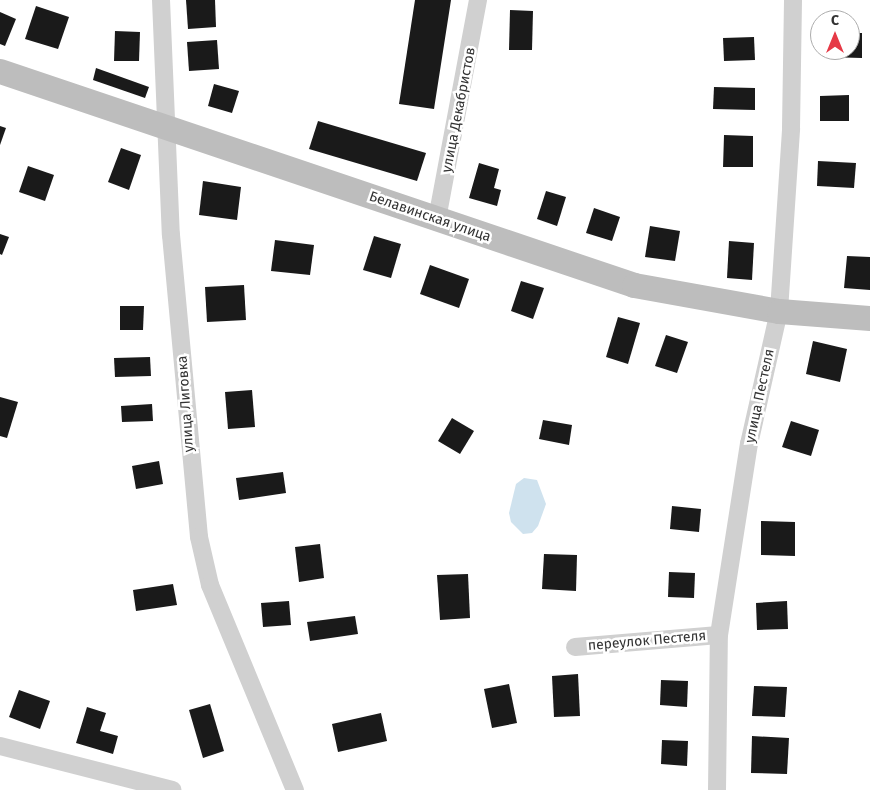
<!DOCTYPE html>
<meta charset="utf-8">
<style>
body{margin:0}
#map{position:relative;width:870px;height:790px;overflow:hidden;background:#fff;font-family:"Fira Sans",sans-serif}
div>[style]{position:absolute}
.water>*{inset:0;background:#cfe2ee}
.building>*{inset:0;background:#1a1a1a}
.minor>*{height:18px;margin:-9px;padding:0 9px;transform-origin:9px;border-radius:9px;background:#d0d0d0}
.secondary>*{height:25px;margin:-12.5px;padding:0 12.5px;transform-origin:12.5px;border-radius:12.5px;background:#bdbdbd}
span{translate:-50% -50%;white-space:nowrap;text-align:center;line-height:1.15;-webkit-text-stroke:5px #fff;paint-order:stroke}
.street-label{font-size:14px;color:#333}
.north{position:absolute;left:810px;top:10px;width:50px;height:50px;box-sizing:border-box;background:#fff;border:1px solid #adadad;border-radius:50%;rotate:0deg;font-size:14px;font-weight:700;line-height:20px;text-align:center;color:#333}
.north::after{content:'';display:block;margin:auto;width:18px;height:22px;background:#e63946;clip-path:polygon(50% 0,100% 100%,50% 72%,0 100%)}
</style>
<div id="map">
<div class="water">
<div style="clip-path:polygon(524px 478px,537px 480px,546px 504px,538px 526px,532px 533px,523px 534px,511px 522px,509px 513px,516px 484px)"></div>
</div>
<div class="building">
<div style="clip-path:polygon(186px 0,215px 0,216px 27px,188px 29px)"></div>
<div style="clip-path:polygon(415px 0,451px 0,434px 109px,399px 104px)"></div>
<div style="clip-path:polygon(36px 6px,69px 17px,58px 49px,25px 39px)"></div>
<div style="clip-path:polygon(510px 10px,533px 11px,532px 50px,509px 50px)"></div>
<div style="clip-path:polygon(0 12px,16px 19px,5px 46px,0 44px)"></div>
<div style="clip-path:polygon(115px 31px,140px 32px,139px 61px,114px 61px)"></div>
<div style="clip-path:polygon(850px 33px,862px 33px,862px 58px,826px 57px,826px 50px,850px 50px)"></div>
<div style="clip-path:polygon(754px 37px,755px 60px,724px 61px,723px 38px)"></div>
<div style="clip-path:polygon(217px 40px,219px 69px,189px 71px,187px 42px)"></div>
<div style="clip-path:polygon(96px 68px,149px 87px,145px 98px,93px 80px)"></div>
<div style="clip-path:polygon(214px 84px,239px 91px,232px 113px,208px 106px)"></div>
<div style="clip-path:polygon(714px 87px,755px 88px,755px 110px,713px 109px)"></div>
<div style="clip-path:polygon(849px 95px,849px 121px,820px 121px,820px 96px)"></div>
<div style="clip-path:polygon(318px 121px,426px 153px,417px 181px,309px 149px)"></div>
<div style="clip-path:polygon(0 126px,6px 128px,0 145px)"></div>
<div style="clip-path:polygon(724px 135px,753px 136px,753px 167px,723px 167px)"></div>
<div style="clip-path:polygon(121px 148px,141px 155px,129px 190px,108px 182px)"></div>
<div style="clip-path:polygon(818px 161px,856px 163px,854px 188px,817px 186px)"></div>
<div style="clip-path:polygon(479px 163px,499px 169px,494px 188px,501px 190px,497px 206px,469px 198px)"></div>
<div style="clip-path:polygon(28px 166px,54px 175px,45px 201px,19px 192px)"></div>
<div style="clip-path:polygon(203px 181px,241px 187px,237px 220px,199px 215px)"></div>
<div style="clip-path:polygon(546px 191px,566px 197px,557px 226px,537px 219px)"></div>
<div style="clip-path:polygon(594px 208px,620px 217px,612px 241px,586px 233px)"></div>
<div style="clip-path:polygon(650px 226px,680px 231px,675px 261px,645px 257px)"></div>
<div style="clip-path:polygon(0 234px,9px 237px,2px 255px,0 254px)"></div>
<div style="clip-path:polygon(374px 236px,401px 244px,391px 278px,363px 270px)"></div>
<div style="clip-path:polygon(275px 240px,314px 245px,310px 275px,271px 271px)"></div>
<div style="clip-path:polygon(729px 241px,754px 243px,752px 280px,727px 278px)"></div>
<div style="clip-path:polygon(847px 256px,870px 257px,870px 290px,844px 288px)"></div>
<div style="clip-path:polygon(430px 265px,469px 279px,459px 308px,420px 294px)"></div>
<div style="clip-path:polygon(521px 281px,544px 288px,533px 319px,511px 311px)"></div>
<div style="clip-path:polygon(244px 285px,246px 320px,207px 322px,205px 287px)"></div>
<div style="clip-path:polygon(120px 306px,144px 306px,143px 330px,120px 330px)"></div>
<div style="clip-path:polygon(618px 317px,640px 323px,628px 364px,606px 357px)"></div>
<div style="clip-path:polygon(666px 335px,688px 342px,677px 373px,655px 366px)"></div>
<div style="clip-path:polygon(813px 341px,847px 349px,840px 382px,806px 374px)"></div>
<div style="clip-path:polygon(150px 357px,151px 376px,115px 377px,114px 358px)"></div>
<div style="clip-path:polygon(252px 390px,255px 427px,228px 429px,225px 392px)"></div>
<div style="clip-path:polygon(0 397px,18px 402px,7px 438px,0 436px)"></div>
<div style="clip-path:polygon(152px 404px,153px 421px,122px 422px,121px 406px)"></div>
<div style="clip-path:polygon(452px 418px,474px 431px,460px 454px,438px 441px)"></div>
<div style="clip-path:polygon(543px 420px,572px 425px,569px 445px,539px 439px)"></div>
<div style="clip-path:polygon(791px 421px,819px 430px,811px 456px,782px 447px)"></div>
<div style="clip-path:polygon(159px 461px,163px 484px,136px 489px,132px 466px)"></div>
<div style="clip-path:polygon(283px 472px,286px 493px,239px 500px,236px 478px)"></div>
<div style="clip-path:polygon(672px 506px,701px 509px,699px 532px,670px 529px)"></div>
<div style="clip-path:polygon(761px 521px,795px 522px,795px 556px,761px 555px)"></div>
<div style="clip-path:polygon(320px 544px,324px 578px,299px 582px,295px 547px)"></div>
<div style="clip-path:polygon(544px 554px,577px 555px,576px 591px,542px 589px)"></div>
<div style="clip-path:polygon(669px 572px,695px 573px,694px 598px,668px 597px)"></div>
<div style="clip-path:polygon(468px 574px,470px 618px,440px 620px,437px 575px)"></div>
<div style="clip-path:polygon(173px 584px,177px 605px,136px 611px,133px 590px)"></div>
<div style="clip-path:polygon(289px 601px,291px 625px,263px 627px,261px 603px)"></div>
<div style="clip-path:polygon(787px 601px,788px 629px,757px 630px,756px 603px)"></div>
<div style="clip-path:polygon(355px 616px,358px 634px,310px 641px,307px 622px)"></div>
<div style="clip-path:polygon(578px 674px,580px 716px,554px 717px,552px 676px)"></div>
<div style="clip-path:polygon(661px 680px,688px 681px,687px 707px,660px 705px)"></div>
<div style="clip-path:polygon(509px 684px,517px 723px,492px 728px,484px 689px)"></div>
<div style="clip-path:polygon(754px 686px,787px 687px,785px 717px,752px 716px)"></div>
<div style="clip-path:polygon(19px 690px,50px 701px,40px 729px,9px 717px)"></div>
<div style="clip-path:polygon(210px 704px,224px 751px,203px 758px,189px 710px)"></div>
<div style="clip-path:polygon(87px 707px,106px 713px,100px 731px,118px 736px,113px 754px,76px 743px)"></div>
<div style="clip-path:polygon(381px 713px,387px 741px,338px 752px,332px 724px)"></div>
<div style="clip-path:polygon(752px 736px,789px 738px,787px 774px,751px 773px)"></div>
<div style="clip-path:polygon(662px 740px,688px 741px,687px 766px,661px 764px)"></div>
</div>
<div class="minor">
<div style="left:161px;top:0;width:235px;rotate:87.6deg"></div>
<div style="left:171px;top:235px;width:303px;rotate:84.7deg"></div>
<div style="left:199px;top:537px;width:49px;rotate:77.1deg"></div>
<div style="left:210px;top:585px;width:222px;rotate:67.5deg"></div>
<div style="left:437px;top:219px;width:223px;rotate:-79.4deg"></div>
<div style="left:575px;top:647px;width:144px;rotate:-4.8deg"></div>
<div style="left:0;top:746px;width:178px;rotate:14.3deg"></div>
<div style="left:717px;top:790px;width:155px;rotate:-89.3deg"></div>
<div style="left:719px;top:635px;width:193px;rotate:-81.1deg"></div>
<div style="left:749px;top:444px;width:136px;rotate:-77.3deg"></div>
<div style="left:779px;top:311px;width:183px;rotate:-86.2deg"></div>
<div style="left:791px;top:128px;width:128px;rotate:-89.1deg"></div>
</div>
<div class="secondary">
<div style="left:0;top:71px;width:669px;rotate:18.65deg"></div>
<div style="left:634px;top:285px;width:147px;rotate:10.2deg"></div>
<div style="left:779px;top:311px;width:91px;rotate:4.4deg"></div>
</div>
<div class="street-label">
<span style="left:459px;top:110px;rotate:-79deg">улица Декабристов</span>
<span style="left:430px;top:217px;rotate:19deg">Белавинская улица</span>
<span style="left:760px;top:396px;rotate:-78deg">улица Пестеля</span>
<span style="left:186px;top:404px;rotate:-94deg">улица Лиговка</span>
<span style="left:647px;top:641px;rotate:-5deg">переулок Пестеля</span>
</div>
<div class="north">С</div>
</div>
